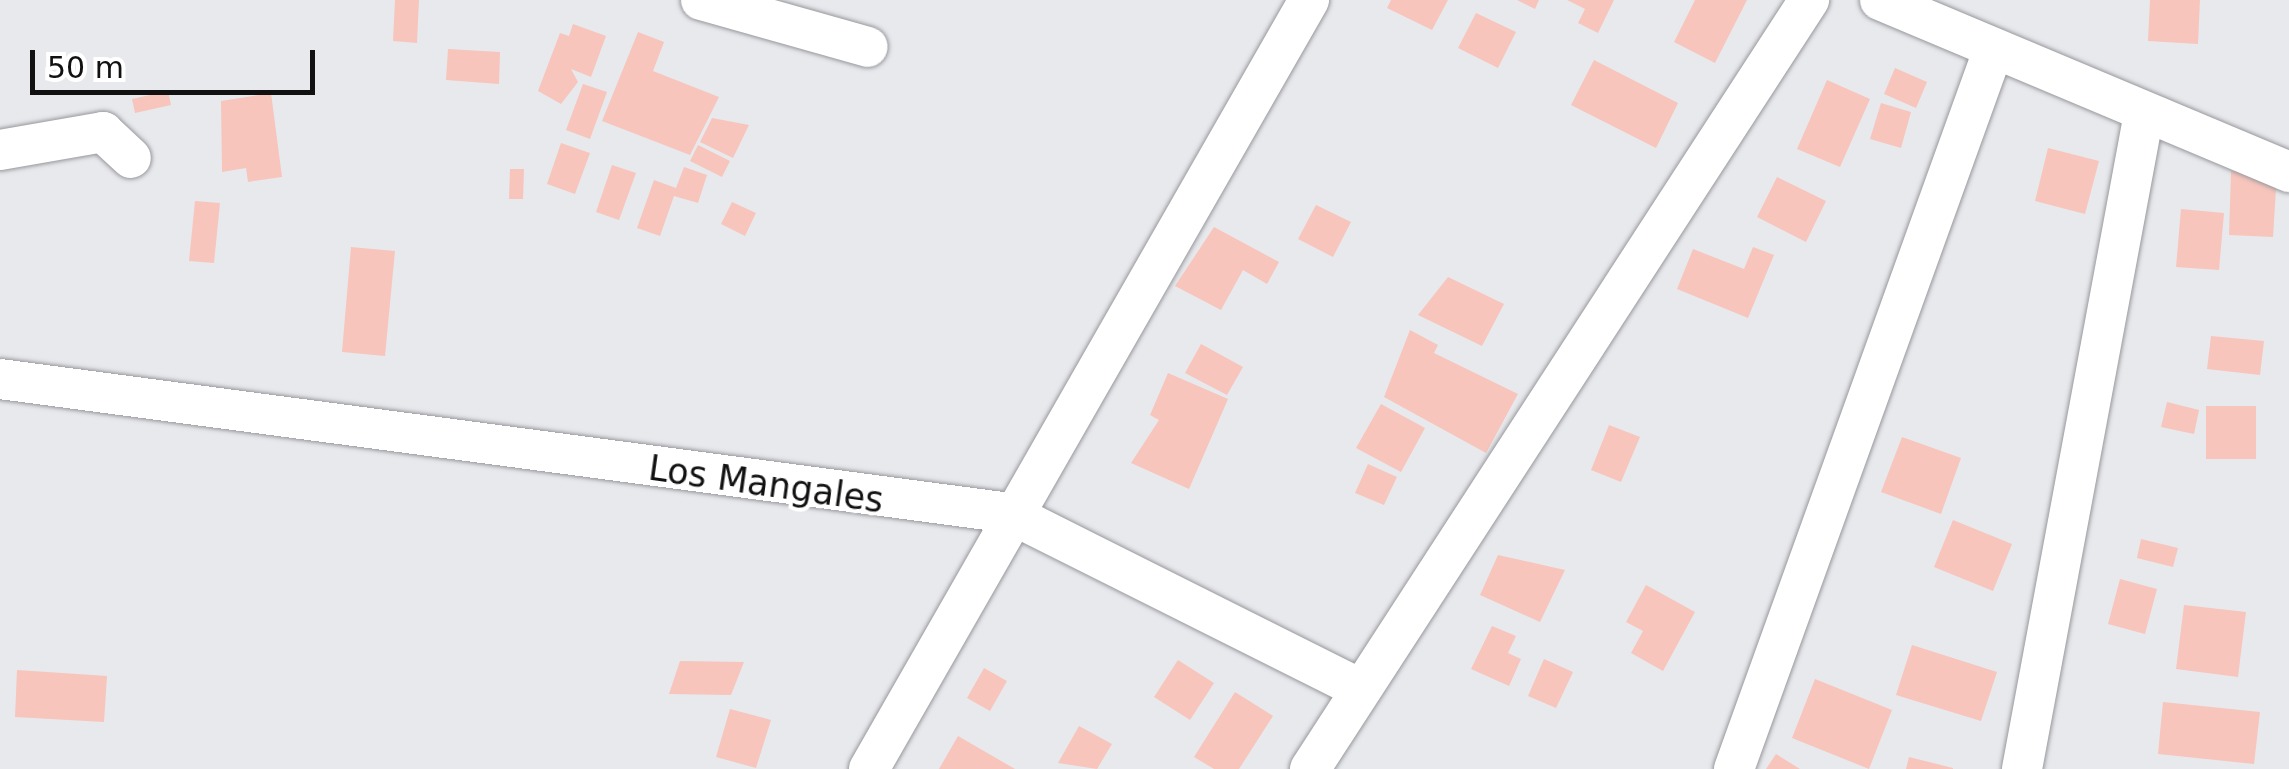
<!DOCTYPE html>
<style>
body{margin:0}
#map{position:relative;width:2289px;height:769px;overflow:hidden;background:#e8e9ed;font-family:"DejaVu Sans",sans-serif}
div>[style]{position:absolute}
.building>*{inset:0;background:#f7c5bc}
.roads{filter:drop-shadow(0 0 2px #97989c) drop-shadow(0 0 2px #97989c)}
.minor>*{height:40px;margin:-20px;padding:0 20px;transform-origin:20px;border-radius:20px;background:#fff}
span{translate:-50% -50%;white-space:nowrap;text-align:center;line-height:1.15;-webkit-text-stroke:8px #fff;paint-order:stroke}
.street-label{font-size:35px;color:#111112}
.scale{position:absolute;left:30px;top:50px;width:285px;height:45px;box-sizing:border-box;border:5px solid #111112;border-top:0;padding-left:12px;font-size:30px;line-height:35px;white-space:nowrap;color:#111112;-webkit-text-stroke:8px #fff;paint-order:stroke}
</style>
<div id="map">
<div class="building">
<div style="clip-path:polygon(395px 0,419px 0,417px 43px,393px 41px)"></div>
<div style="clip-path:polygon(1391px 0,1448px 0,1432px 30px,1387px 8px)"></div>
<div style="clip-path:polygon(1517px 0,1539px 0,1535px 9px)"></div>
<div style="clip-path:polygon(1567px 0,1614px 0,1598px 33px,1578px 23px,1585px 9px)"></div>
<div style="clip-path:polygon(1695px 0,1747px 0,1715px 63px,1674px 42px)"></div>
<div style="clip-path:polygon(2150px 0,2200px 0,2198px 44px,2148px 41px)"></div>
<div style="clip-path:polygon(1476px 13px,1516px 32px,1498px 68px,1458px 48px)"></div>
<div style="clip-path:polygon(573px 24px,606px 36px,591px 77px,571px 69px,578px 82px,561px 104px,538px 91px,560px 33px,569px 36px)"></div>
<div style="clip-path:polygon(638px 32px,664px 42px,653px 71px,719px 97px,690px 155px,602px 121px)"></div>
<div style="clip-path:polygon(448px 49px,500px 52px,499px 84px,446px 80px)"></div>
<div style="clip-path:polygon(1594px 60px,1678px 103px,1656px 148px,1571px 105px)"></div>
<div style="clip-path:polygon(1895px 68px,1927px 82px,1916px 108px,1884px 94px)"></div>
<div style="clip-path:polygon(1827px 80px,1870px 99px,1840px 167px,1797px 149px)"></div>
<div style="clip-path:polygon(583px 84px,607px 92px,590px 139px,566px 130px)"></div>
<div style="clip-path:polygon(168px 91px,171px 105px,135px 113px,132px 99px)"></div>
<div style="clip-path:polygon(271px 93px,282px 177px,248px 182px,246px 168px,222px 172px,221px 101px)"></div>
<div style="clip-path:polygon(1881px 103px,1911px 112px,1901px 148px,1870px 139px)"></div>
<div style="clip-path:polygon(712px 118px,749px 125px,733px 158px,700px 142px)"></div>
<div style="clip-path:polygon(561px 143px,590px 153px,575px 194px,547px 184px)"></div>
<div style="clip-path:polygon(698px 145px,730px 161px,722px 177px,690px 161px)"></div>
<div style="clip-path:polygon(2048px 148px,2099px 161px,2085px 214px,2035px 201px)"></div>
<div style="clip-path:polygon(612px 165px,636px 173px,619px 220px,596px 212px)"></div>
<div style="clip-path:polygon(684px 167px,707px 175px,698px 203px,674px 196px,660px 236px,637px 228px,654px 180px,676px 188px)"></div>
<div style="clip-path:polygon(510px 169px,524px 169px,523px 199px,509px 199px)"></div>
<div style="clip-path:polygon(2231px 171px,2277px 173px,2273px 237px,2229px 235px)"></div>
<div style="clip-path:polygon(1777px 177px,1826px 201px,1806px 242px,1757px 217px)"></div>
<div style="clip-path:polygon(195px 201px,220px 203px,214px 263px,189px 261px)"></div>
<div style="clip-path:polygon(732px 202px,756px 213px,745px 236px,721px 224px)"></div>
<div style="clip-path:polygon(1316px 205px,1351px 222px,1333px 257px,1298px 239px)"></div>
<div style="clip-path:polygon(2181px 209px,2224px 213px,2219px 270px,2176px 267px)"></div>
<div style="clip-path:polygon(1214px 227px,1279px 262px,1267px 284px,1243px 270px,1221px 310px,1175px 286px)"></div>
<div style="clip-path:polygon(351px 247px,395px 251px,385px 356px,342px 352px)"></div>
<div style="clip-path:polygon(1753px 247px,1774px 255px,1748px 318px,1677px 289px,1693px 249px,1744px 269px)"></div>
<div style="clip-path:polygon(1448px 277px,1504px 304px,1482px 346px,1418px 315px)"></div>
<div style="clip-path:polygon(1410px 330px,1438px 345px,1434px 353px,1518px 394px,1486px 453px,1384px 397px)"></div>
<div style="clip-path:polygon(2211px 336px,2264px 341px,2260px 375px,2207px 369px)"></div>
<div style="clip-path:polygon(1201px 344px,1243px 367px,1227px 395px,1185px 373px)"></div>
<div style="clip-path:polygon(1168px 373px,1228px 399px,1189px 489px,1131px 463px,1159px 420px,1150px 415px)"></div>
<div style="clip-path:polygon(2167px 402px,2199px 410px,2194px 434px,2161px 427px)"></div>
<div style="clip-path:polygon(1381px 404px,1425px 428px,1401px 472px,1356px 448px)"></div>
<div style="clip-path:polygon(2206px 406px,2256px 406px,2256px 459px,2206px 459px)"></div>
<div style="clip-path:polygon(1609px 425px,1640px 437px,1621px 482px,1591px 470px)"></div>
<div style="clip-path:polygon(1902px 437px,1961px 458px,1941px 514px,1881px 492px)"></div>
<div style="clip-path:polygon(1368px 464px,1397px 477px,1384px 505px,1355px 493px)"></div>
<div style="clip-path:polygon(1953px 520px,2012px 544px,1993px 591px,1934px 567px)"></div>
<div style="clip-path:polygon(2141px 539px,2178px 548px,2173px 567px,2137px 558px)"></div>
<div style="clip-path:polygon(1498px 555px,1565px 570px,1540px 622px,1480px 595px)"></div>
<div style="clip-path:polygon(2120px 579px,2157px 589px,2145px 634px,2108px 624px)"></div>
<div style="clip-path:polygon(1646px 585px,1695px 612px,1663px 671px,1631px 653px,1643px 631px,1626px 622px)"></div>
<div style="clip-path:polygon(2184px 605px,2246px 612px,2238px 677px,2176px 669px)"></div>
<div style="clip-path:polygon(1492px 626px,1516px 636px,1508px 653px,1521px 659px,1509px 686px,1471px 669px)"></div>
<div style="clip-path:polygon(1912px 645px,1997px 672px,1981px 721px,1896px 695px)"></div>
<div style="clip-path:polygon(1544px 659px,1573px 672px,1556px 708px,1528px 696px)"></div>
<div style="clip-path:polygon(1178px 660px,1214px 683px,1190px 720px,1154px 697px)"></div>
<div style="clip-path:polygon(680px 661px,744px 662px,731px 695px,669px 694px)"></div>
<div style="clip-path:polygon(984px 668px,1007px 681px,990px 711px,967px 698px)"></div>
<div style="clip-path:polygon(17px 670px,107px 676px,104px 722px,15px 717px)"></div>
<div style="clip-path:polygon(1815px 679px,1892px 710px,1869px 769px,1792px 738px)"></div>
<div style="clip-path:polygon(1235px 692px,1273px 716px,1239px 769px,1214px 769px,1194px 757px)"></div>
<div style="clip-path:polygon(2163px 702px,2260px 712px,2254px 764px,2158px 754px)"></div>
<div style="clip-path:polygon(730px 709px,771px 720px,756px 768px,716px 757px)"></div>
<div style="clip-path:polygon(1079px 726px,1112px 744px,1097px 769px,1058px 763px)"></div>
<div style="clip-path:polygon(958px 736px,1015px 769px,939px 769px)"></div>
<div style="clip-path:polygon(1776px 754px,1800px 769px,1766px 769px)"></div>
<div style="clip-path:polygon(1909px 757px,1953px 768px,1953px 769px,1906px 769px)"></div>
</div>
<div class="roads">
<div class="minor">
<div style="left:701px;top:0;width:173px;rotate:15.7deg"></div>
<div style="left:1880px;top:0;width:444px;rotate:22.8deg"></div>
<div style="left:0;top:150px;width:105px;rotate:-9.9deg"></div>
<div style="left:103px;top:132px;width:38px;rotate:43deg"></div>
<div style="left:0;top:379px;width:1018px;rotate:7.56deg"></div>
<div style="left:1009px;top:513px;width:391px;rotate:26.6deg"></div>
<div style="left:869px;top:769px;width:886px;rotate:-60.22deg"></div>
<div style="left:1310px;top:769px;width:917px;rotate:-57.02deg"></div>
<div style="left:1734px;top:769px;width:766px;rotate:-70.17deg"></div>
<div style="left:2022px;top:769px;width:667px;rotate:-79.46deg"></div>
</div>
</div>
<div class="street-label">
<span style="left:766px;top:484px;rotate:8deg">Los Mangales</span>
</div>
<div class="scale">50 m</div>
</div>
